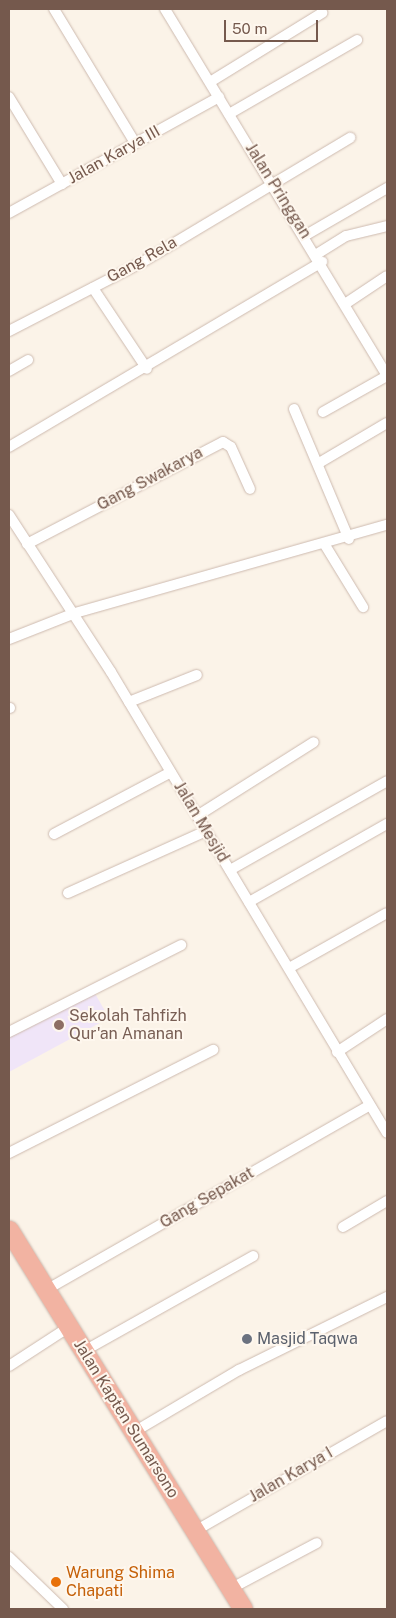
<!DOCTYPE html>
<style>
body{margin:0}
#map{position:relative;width:396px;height:1618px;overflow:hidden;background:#fbf3e8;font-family:"Public Sans",sans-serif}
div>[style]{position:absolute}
.education>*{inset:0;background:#f0e5f8}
.roads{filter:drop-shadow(0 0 1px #cdbaaf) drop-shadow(0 0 1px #cdbaaf)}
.street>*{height:10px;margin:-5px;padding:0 5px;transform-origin:5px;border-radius:5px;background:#fff}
.highway>*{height:19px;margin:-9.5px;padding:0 9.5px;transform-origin:9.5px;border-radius:9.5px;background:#f2b3a2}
.dots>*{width:14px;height:14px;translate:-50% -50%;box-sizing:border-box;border:2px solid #fef7ee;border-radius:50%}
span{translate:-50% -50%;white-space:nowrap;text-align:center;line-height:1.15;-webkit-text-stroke:4px #fef7ee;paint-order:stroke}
.street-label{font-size:16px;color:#75594d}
.education-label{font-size:16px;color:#785e54}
.left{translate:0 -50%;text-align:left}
.worship-label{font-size:16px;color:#5b616d}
.food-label{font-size:16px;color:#c56008}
.frame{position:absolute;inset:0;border:10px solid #75594d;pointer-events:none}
.scale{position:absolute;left:224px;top:20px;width:94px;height:22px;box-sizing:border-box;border:2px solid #75594d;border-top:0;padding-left:6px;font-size:15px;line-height:18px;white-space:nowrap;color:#75594d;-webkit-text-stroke:4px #fef7ee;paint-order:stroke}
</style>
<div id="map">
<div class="education">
<div style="clip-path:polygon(93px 990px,109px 1018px,9px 1072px,9px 1032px)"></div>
</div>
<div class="roads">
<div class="street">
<div style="left:54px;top:9px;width:157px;rotate:58.8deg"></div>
<div style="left:165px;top:9px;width:428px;rotate:58.8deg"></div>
<div style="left:210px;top:82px;width:132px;rotate:-31.6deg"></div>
<div style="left:9px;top:97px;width:102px;rotate:58.7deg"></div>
<div style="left:229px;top:114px;width:148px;rotate:-30deg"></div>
<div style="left:9px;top:213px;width:240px;rotate:-28.9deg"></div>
<div style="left:306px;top:235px;width:94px;rotate:-30.1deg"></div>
<div style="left:317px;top:254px;width:34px;rotate:-32deg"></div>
<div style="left:346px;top:236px;width:42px;rotate:-13.7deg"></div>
<div style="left:93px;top:288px;width:97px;rotate:56.3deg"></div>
<div style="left:345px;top:304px;width:50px;rotate:-33.7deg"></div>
<div style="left:9px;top:331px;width:148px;rotate:-27.3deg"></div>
<div style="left:141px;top:263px;width:244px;rotate:-30.9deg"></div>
<div style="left:9px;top:371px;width:22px;rotate:-30deg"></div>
<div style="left:294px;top:409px;width:141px;rotate:67.1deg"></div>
<div style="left:323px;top:412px;width:73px;rotate:-29.4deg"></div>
<div style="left:9px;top:447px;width:364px;rotate:-30.6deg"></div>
<div style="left:319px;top:463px;width:79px;rotate:-30.5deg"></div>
<div style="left:9px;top:515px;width:187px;rotate:57deg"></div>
<div style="left:111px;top:672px;width:537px;rotate:59.09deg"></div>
<div style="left:27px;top:544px;width:221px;rotate:-27.5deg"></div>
<div style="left:223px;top:442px;width:9px;rotate:32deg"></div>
<div style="left:231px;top:447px;width:46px;rotate:65.7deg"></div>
<div style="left:325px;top:545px;width:73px;rotate:58.5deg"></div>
<div style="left:9px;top:639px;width:71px;rotate:-21.5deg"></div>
<div style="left:75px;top:613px;width:324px;rotate:-15.8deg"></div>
<div style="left:129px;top:702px;width:73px;rotate:-21.7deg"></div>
<div style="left:9px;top:708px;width:1px"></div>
<div style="left:197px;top:816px;width:138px;rotate:-32.3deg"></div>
<div style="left:54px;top:834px;width:132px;rotate:-27.9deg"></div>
<div style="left:230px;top:870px;width:180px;rotate:-29.5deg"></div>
<div style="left:68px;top:893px;width:151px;rotate:-24.2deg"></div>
<div style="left:249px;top:902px;width:159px;rotate:-29.5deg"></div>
<div style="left:289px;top:968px;width:112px;rotate:-29.3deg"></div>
<div style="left:9px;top:1032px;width:193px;rotate:-26.8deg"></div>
<div style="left:337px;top:1052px;width:60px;rotate:-33.4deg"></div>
<div style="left:9px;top:1153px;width:229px;rotate:-26.8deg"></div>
<div style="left:343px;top:1227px;width:51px;rotate:-30.6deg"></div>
<div style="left:46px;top:1290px;width:372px;rotate:-29.7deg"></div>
<div style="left:84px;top:1351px;width:194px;rotate:-29.3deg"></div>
<div style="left:9px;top:1366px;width:72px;rotate:-33deg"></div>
<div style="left:134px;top:1432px;width:122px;rotate:-30.6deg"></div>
<div style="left:239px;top:1370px;width:165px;rotate:-26.3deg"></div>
<div style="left:195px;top:1531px;width:221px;rotate:-29.8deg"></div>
<div style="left:9px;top:1557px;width:75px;rotate:43.9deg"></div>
<div style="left:230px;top:1589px;width:98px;rotate:-27.9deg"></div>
</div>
<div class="highway">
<div style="left:9px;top:1230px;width:445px;rotate:58.3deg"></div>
</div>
</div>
<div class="dots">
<div style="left:59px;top:1025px;background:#8d6e63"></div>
<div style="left:247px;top:1339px;background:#6b7280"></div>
<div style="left:56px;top:1582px;background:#e8710a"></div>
</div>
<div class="street-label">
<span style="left:114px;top:155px;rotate:-29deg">Jalan Karya III</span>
<span style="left:278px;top:191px;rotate:58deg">Jalan Pringgan</span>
<span style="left:142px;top:260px;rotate:-29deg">Gang Rela</span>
<span style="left:150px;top:479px;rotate:-28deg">Gang Swakarya</span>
<span style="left:201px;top:822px;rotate:59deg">Jalan Mesjid</span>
<span style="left:207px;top:1198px;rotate:-30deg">Gang Sepakat</span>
<span style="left:126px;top:1419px;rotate:58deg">Jalan Kapten Sumarsono</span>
<span style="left:291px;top:1475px;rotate:-30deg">Jalan Karya I</span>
</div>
<div class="education-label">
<span class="left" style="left:69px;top:1025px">Sekolah Tahfizh<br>Qur'an Amanan</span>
</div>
<div class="worship-label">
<span class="left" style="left:257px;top:1339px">Masjid Taqwa</span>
</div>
<div class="food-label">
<span class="left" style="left:66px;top:1582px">Warung Shima<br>Chapati</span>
</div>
<div class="frame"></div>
<div class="scale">50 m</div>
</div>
